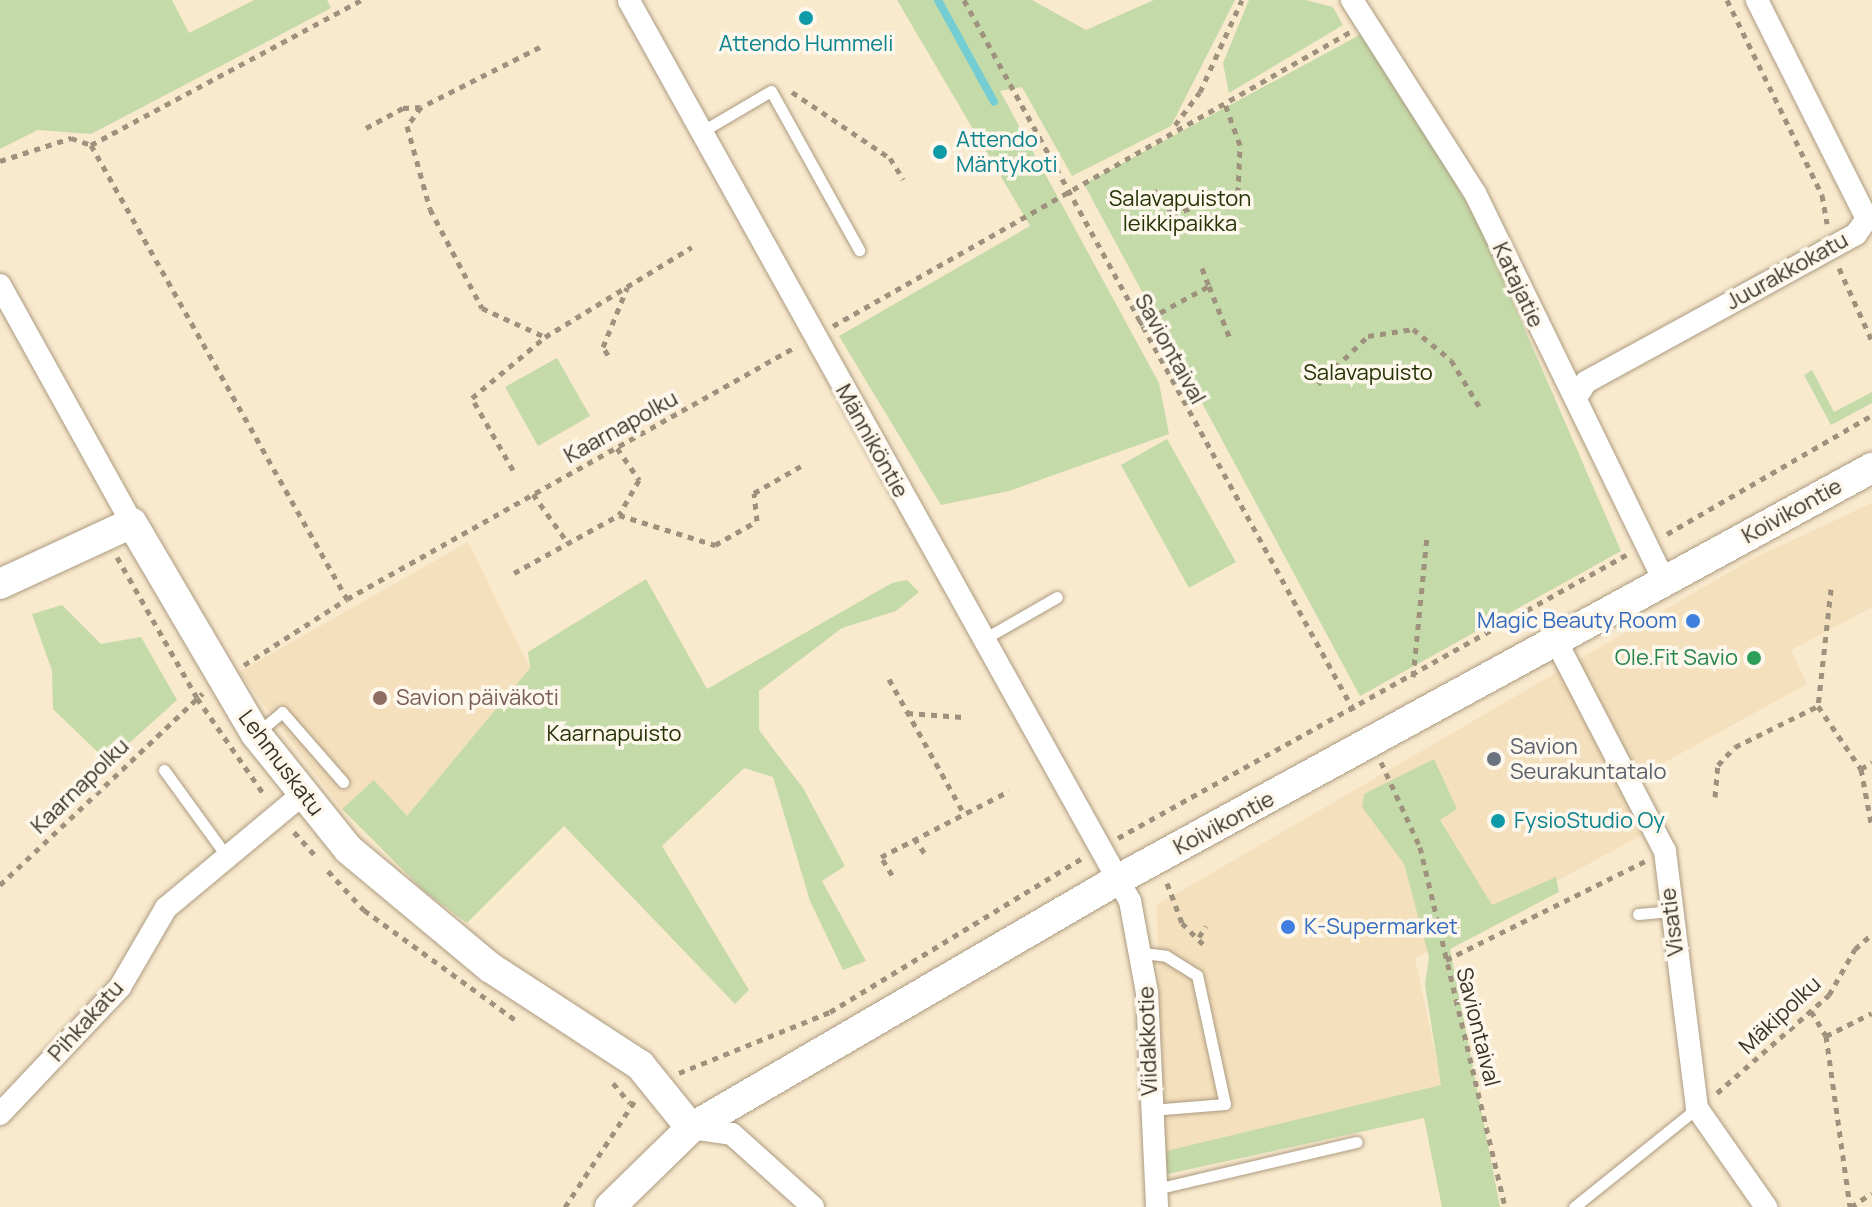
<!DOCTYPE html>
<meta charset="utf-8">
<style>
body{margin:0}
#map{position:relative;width:1872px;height:1207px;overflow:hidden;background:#f9e9cd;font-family:Manrope,sans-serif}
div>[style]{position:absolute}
.built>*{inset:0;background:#f5e0bd}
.green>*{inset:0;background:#c5daa9}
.stream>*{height:8px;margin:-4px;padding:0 4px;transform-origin:4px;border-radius:4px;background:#73cdd2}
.path>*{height:5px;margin-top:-2.5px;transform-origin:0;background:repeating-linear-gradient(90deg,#9e927e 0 6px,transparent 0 12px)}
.roads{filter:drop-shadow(0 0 2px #ab9b81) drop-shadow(0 0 2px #ab9b81)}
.lane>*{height:11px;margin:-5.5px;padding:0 5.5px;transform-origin:5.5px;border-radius:5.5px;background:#fff}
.street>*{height:22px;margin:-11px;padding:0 11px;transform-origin:11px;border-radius:11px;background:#fff}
.secondary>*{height:30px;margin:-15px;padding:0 15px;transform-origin:15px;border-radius:15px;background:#fff}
.dots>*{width:22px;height:22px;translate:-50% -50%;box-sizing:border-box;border:4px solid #fef7ec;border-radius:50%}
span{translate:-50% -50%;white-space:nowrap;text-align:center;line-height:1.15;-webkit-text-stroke:7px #fef7ec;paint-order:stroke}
.culture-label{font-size:22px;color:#0d838f}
.left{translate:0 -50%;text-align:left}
.park-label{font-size:22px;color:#243305}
.street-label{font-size:22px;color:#383126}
.shop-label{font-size:22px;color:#366cbe}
.right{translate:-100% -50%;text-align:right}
.leisure-label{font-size:22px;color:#27864d}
.education-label{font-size:22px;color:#785e54}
.worship-label{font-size:22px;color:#5b616d}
</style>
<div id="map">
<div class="built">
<div style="clip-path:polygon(1872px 503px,1872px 607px,1791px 650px,1807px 684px,1629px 782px,1653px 829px,1415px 958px,1442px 1085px,1162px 1152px,1157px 905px,1750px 560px)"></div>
<div style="clip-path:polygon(468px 542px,530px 668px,407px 816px,374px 781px,342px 809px,239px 672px)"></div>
</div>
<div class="green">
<div style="clip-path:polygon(0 0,172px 0,189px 33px,254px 0,327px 0,331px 8px,91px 134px,38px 130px,0 149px)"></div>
<div style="clip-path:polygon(897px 0,1032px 0,1086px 30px,1154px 0,1235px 0,1171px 126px,1072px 176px,1022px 87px,1000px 91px,1159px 383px,1169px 434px,1009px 491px,941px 505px,839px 336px,1030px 226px)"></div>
<div style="clip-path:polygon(1249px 0,1306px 0,1333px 7px,1343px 25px,1229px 93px,1223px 63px)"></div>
<div style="clip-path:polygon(1367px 31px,1480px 226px,1621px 551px,1360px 696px,1084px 184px)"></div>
<div style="clip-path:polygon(557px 358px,590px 416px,538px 446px,505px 387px)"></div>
<div style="clip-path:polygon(1812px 370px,1834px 412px,1872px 392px,1872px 403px,1831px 425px,1804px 375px)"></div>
<div style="clip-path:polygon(1167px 439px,1236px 562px,1189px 588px,1121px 465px)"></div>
<div style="clip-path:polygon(646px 579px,707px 689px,892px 583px,907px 580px,919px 592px,896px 611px,842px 628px,759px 691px,759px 730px,803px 788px,845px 866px,822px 881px,866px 961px,843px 970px,810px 901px,773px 777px,744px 768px,662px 846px,749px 990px,735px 1004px,564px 826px,467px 923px,424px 891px,342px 809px,374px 780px,407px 816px,530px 668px,528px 652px)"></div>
<div style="clip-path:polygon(62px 605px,101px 644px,141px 637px,177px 700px,108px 762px,53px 709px,52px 671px,32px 614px)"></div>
<div style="clip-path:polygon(1434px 759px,1457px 809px,1440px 820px,1492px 905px,1556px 877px,1559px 892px,1450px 949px,1500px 1207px,1442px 1207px,1424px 1118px,1163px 1175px,1162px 1152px,1441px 1085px,1425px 985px,1429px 957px,1404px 864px,1362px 807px,1364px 794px)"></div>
</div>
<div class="stream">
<div style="left:938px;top:0;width:116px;rotate:61.2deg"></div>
</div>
<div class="path">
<div style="left:964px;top:0;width:811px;rotate:61.25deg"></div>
<div style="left:1727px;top:0;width:217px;rotate:64deg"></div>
<div style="left:1822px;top:195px;width:29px;rotate:80deg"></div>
<div style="left:540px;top:47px;width:133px;rotate:153.2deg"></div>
<div style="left:421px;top:107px;width:24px;rotate:126deg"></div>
<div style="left:407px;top:126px;width:86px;rotate:74.5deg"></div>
<div style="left:430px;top:209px;width:112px;rotate:62.3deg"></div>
<div style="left:482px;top:308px;width:69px;rotate:24.7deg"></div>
<div style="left:545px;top:337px;width:172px;rotate:-31.5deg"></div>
<div style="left:792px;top:92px;width:118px;rotate:34deg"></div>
<div style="left:890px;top:158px;width:25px;rotate:58deg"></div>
<div style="left:1175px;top:125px;width:41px;rotate:-52.9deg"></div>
<div style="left:1200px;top:92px;width:101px;rotate:-65.5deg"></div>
<div style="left:366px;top:128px;width:42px;rotate:-28.4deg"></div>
<div style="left:403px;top:108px;width:17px;rotate:-3deg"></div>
<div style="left:91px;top:145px;width:521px;rotate:60.58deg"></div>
<div style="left:0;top:161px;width:75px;rotate:-17.9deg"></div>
<div style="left:71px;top:138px;width:21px;rotate:19deg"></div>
<div style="left:91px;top:145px;width:306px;rotate:-28.2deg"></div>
<div style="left:1154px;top:190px;width:30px;rotate:53deg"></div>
<div style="left:1172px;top:214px;width:69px;rotate:-17.7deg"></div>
<div style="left:1238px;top:193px;width:48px;rotate:-87.6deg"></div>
<div style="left:1240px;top:145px;width:47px;rotate:-110deg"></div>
<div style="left:1202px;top:268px;width:19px;rotate:69deg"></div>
<div style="left:1839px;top:268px;width:80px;rotate:65.7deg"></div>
<div style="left:1139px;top:324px;width:80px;rotate:-28.5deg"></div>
<div style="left:1209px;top:286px;width:59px;rotate:68.2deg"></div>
<div style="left:833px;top:326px;width:595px;rotate:-29.63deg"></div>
<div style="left:608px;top:355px;width:9px;rotate:-122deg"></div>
<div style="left:603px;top:347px;width:64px;rotate:-67.9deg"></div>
<div style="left:1318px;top:384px;width:69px;rotate:-43.8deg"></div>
<div style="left:1368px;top:336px;width:46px;rotate:-8.8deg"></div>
<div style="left:1413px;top:329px;width:49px;rotate:39.2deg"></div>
<div style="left:1451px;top:360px;width:54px;rotate:58.7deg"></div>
<div style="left:617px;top:448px;width:39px;rotate:55deg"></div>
<div style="left:639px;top:480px;width:40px;rotate:119.7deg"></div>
<div style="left:619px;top:515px;width:101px;rotate:17.4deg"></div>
<div style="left:715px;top:545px;width:48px;rotate:-29.7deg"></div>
<div style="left:757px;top:521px;width:28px;rotate:-96deg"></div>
<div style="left:754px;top:493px;width:54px;rotate:-29.9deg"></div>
<div style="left:513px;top:470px;width:83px;rotate:-119.7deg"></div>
<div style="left:472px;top:398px;width:95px;rotate:-39.9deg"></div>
<div style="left:533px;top:494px;width:60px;rotate:54.5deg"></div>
<div style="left:1667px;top:534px;width:237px;rotate:-30.1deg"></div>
<div style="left:117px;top:557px;width:162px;rotate:60.4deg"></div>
<div style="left:197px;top:698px;width:119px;rotate:55.2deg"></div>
<div style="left:514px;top:573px;width:120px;rotate:-28.9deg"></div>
<div style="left:1831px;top:589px;width:118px;rotate:96.3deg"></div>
<div style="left:1818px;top:706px;width:76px;rotate:55.7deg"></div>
<div style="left:1861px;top:769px;width:60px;rotate:79.4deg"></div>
<div style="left:244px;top:665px;width:122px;rotate:-32.7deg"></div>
<div style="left:347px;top:599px;width:516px;rotate:-29.35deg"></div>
<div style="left:1413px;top:677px;width:141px;rotate:-84.3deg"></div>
<div style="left:889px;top:679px;width:150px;rotate:60.9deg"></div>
<div style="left:907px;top:713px;width:56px;rotate:4.1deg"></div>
<div style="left:1381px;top:762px;width:94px;rotate:65.4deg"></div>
<div style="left:1420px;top:847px;width:370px;rotate:76.7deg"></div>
<div style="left:1861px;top:769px;width:13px;rotate:-32deg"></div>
<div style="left:1715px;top:797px;width:32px;rotate:-85deg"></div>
<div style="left:1718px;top:765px;width:25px;rotate:-47deg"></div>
<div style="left:1735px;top:747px;width:93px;rotate:-26.3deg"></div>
<div style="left:294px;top:832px;width:30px;rotate:48deg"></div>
<div style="left:914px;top:838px;width:21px;rotate:55deg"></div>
<div style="left:1118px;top:838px;width:582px;rotate:-29.12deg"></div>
<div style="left:328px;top:871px;width:53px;rotate:47.3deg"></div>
<div style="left:364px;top:910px;width:189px;rotate:36deg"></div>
<div style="left:892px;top:875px;width:21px;rotate:-121deg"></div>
<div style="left:881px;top:857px;width:144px;rotate:-27.3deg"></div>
<div style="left:1167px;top:883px;width:43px;rotate:69.4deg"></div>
<div style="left:1182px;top:923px;width:30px;rotate:45deg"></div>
<div style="left:0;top:885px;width:279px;rotate:-43.4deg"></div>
<div style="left:1199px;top:937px;width:13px;rotate:-58deg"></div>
<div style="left:1446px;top:960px;width:222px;rotate:-26.4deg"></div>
<div style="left:1811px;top:1011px;width:29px;rotate:59deg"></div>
<div style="left:1826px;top:1036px;width:173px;rotate:82deg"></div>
<div style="left:1826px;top:1036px;width:51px;rotate:-26.6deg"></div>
<div style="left:679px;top:1073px;width:163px;rotate:-22deg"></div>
<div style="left:830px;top:1012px;width:294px;rotate:-31.4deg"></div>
<div style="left:613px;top:1083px;width:26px;rotate:50deg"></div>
<div style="left:1717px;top:1093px;width:149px;rotate:-41.2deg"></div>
<div style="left:1829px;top:995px;width:53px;rotate:-60.5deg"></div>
<div style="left:1855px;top:949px;width:23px;rotate:-41deg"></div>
<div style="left:565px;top:1207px;width:129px;rotate:-56.7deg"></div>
<div style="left:1851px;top:1207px;width:25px;rotate:-34deg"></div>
</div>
<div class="roads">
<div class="lane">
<div style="left:701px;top:132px;width:81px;rotate:-30.4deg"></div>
<div style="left:771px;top:91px;width:182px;rotate:61deg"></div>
<div style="left:984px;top:639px;width:84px;rotate:-29.9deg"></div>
<div style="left:256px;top:734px;width:34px;rotate:-40deg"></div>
<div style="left:282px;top:712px;width:93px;rotate:48.9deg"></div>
<div style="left:164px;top:770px;width:109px;rotate:54deg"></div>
<div style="left:1638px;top:914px;width:33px;rotate:-5deg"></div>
<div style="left:1143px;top:953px;width:23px;rotate:7deg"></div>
<div style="left:1166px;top:956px;width:36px;rotate:32deg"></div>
<div style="left:1197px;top:975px;width:132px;rotate:77.8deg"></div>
<div style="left:1225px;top:1104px;width:74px;rotate:175.4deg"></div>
<div style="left:1156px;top:1189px;width:206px;rotate:-13.2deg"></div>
<div style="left:1574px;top:1207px;width:158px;rotate:-38.8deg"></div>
</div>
<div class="street">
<div style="left:1352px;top:0;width:229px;rotate:57.5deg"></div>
<div style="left:1475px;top:193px;width:431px;rotate:64deg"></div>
<div style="left:629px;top:1px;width:1030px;rotate:60.9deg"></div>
<div style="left:1130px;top:901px;width:94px;rotate:79.5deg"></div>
<div style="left:1147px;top:993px;width:214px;rotate:87.3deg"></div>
<div style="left:0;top:285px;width:272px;rotate:61deg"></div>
<div style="left:1577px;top:396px;width:17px;rotate:-57deg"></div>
<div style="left:1586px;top:382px;width:308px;rotate:-28.7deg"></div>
<div style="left:1856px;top:234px;width:19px;rotate:-54deg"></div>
<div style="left:1867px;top:219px;width:245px;rotate:-116.7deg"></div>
<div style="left:1556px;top:641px;width:237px;rotate:62.6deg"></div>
<div style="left:1665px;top:851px;width:259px;rotate:82.9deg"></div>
<div style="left:1697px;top:1108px;width:121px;rotate:55.1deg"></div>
<div style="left:0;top:1114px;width:175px;rotate:-46.6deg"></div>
<div style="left:120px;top:987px;width:91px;rotate:-59.8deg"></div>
<div style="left:166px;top:908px;width:178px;rotate:-39.8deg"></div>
<div style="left:691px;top:1128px;width:41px;rotate:8.3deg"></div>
<div style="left:732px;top:1134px;width:109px;rotate:42deg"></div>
</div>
<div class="secondary">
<div style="left:0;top:584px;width:145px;rotate:-24.8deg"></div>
<div style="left:132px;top:523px;width:245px;rotate:59.6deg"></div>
<div style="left:256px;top:734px;width:147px;rotate:51.3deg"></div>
<div style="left:348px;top:849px;width:186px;rotate:39.8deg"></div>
<div style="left:491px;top:968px;width:178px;rotate:33.1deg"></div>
<div style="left:640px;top:1065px;width:81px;rotate:51deg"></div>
<div style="left:610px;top:1207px;width:113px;rotate:-44.3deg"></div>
<div style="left:691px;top:1128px;width:495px;rotate:-30.2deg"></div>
<div style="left:1119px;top:879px;width:858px;rotate:-28.63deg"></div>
</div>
</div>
<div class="dots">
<div style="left:806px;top:18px;background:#0f9aa8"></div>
<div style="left:940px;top:152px;background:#0f9aa8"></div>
<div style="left:1693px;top:621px;background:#3f7fe0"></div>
<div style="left:1754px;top:658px;background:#2e9e5b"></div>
<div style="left:380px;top:698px;background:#8d6e63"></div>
<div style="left:1494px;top:759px;background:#6b7280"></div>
<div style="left:1498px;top:821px;background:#0f9aa8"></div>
<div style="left:1288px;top:927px;background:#3f7fe0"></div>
</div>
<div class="culture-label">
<span style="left:806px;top:44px">Attendo Hummeli</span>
<span class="left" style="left:956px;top:152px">Attendo<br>Mäntykoti</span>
<span class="left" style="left:1514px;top:821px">FysioStudio Oy</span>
</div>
<div class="park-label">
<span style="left:1180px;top:211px">Salavapuiston<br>leikkipaikka</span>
<span style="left:1368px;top:373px">Salavapuisto</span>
<span style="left:614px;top:734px">Kaarnapuisto</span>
</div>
<div class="street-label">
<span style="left:1787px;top:271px;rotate:-29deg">Juurakkokatu</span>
<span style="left:1518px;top:285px;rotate:65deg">Katajatie</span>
<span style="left:1170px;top:349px;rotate:61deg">Saviontaival</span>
<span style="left:621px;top:427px;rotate:-29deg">Kaarnapolku</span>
<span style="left:872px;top:441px;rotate:61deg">Männiköntie</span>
<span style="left:1792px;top:511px;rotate:-29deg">Koivikontie</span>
<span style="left:281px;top:763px;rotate:53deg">Lehmuskatu</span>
<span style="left:80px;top:786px;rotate:-44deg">Kaarnapolku</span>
<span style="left:1224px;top:823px;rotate:-28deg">Koivikontie</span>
<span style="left:1672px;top:922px;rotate:-97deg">Visatie</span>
<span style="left:1780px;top:1015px;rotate:-43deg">Mäkipolku</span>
<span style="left:86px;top:1021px;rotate:-48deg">Pihkakatu</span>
<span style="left:1478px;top:1027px;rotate:76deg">Saviontaival</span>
<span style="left:1148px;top:1041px;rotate:-92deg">Viidakkotie</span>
</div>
<div class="shop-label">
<span class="right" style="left:1677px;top:621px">Magic Beauty Room</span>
<span class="left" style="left:1304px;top:927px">K-Supermarket</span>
</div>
<div class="leisure-label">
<span class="right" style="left:1738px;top:658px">Ole.Fit Savio</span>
</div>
<div class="education-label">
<span class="left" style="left:396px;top:698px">Savion päiväkoti</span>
</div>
<div class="worship-label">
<span class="left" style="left:1510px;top:759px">Savion<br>Seurakuntatalo</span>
</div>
</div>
